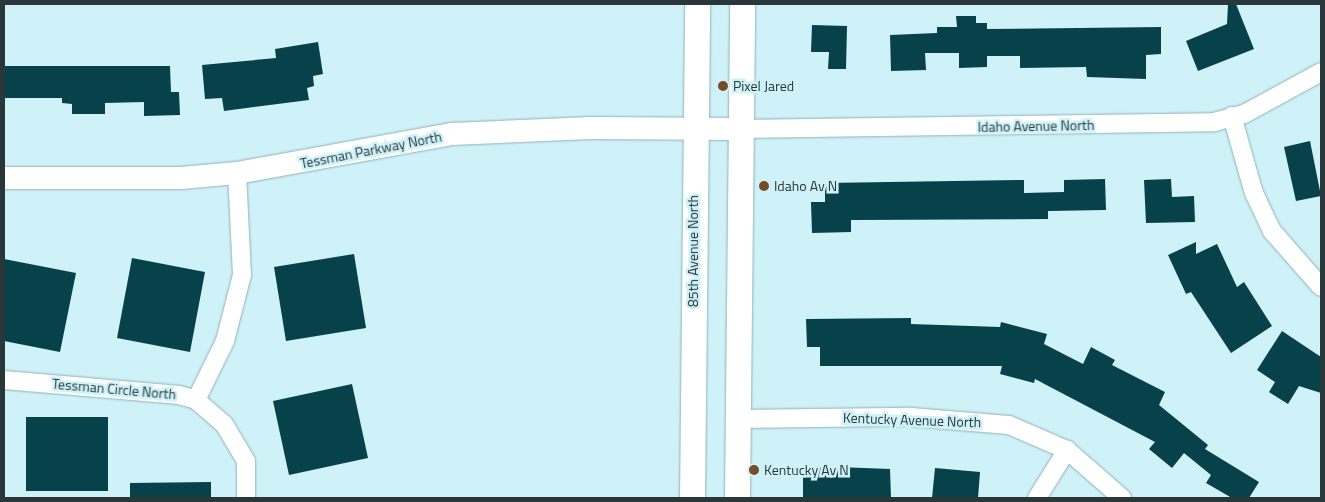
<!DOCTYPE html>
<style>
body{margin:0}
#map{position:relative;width:1325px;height:502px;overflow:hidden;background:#cff2f8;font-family:"Titillium Web",sans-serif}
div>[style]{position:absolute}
.building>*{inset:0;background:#074149}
.roads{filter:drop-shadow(0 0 1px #91b2b8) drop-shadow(0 0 1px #91b2b8)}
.minor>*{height:18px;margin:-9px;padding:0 9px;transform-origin:9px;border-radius:9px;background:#fff}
.tertiary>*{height:22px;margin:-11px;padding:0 11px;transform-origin:11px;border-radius:11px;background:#fff}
.secondary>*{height:25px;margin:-12.5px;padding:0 12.5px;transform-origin:12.5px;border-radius:12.5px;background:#fff}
.dots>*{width:14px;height:14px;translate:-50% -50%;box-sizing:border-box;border:2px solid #cff2f8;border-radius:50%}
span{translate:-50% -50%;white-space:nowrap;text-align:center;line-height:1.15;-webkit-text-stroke:5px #cff2f8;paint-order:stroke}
.poi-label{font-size:14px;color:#2a373a}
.left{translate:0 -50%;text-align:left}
.street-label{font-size:14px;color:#2a373a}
.frame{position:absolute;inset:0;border:5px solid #2a373a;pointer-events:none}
</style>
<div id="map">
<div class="building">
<div style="clip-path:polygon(1228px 4px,1236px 4px,1254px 49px,1198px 71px,1186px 41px,1227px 24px)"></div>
<div style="clip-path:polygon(956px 16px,976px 16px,976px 23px,987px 23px,987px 29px,1161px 27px,1161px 54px,1146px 55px,1146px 79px,1087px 77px,1086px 67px,1020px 68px,1020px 56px,987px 56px,987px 67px,959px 68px,959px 53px,925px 53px,926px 70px,891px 71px,890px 35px,937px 33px,937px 27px,957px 27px)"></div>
<div style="clip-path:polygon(812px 25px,847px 26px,846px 69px,828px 69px,829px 52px,811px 52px)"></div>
<div style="clip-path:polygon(318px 42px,323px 74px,313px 76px,314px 86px,307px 88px,309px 100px,224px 111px,222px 98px,205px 99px,202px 65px,276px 58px,275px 49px)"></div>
<div style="clip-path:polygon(4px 66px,170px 66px,171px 92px,179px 92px,180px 115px,144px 116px,144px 102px,105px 103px,105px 114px,72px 114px,72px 104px,62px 103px,62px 98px,4px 98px)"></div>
<div style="clip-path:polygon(1310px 141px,1321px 196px,1296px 201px,1284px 147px)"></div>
<div style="clip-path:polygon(1105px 179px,1106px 210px,1048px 211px,1048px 219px,851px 220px,851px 232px,812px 233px,811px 202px,825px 202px,825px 183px,1024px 180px,1024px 193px,1064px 192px,1064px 180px)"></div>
<div style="clip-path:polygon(1171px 179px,1172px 197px,1194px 196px,1195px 222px,1146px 223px,1144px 180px)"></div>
<div style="clip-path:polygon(1196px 242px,1196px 254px,1217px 244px,1237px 287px,1244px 282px,1272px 326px,1231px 353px,1191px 292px,1186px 294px,1168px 255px)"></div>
<div style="clip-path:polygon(354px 254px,366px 328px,286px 341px,274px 267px)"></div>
<div style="clip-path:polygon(132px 258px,205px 272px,190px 352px,117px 338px)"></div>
<div style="clip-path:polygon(4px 259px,76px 273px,60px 352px,4px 341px)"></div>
<div style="clip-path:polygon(911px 318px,911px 324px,1000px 327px,1001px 322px,1047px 334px,1044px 344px,1083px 364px,1091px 347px,1115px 360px,1112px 365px,1165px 392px,1159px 405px,1208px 445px,1205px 449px,1259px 482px,1249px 498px,1232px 498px,1206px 483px,1211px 475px,1184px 453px,1172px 468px,1149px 449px,1155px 442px,1035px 379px,1034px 383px,1000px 374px,1002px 366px,820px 366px,820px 347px,807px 347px,806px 319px)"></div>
<div style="clip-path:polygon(1282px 331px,1321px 357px,1321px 393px,1299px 386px,1288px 404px,1269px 392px,1275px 382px,1257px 370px)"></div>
<div style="clip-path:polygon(352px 384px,368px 458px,289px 475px,273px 401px)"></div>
<div style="clip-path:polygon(26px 417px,108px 417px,108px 491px,26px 491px)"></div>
<div style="clip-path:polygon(838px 467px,890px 469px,891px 498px,803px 498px,803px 468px)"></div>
<div style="clip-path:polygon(935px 468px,980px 472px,978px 498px,932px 498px)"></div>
<div style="clip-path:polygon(211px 482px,211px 498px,130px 498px,130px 483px)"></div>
</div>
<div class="roads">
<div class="minor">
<div style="left:1232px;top:116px;width:80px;rotate:74.1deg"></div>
<div style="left:1254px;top:193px;width:42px;rotate:64.7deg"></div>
<div style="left:1272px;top:231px;width:74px;rotate:48.8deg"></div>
<div style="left:739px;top:129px;width:475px;rotate:-0.8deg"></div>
<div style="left:1214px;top:122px;width:31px;rotate:-15deg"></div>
<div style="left:1244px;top:114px;width:88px;rotate:-28.6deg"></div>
<div style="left:4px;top:380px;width:176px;rotate:4.9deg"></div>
<div style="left:179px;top:395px;width:18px;rotate:16deg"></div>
<div style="left:196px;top:400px;width:37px;rotate:41deg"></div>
<div style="left:224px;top:424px;width:43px;rotate:59.3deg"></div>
<div style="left:246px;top:461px;width:37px;rotate:90deg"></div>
<div style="left:196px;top:400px;width:66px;rotate:-63.8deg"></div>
<div style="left:225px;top:341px;width:68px;rotate:-75.6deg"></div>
<div style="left:242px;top:275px;width:102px;rotate:-92.8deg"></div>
<div style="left:737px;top:419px;width:174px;rotate:-0.7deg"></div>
<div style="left:911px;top:417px;width:98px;rotate:4.7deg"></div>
<div style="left:1009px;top:425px;width:63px;rotate:23.3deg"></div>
<div style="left:1067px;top:450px;width:73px;rotate:41.1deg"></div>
<div style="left:1037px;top:498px;width:57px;rotate:-58deg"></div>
</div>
<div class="tertiary">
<div style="left:4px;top:178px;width:177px"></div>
<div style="left:181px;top:178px;width:56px;rotate:-5.1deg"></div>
<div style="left:237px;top:173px;width:219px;rotate:-10.3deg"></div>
<div style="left:452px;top:134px;width:139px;rotate:-2.5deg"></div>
<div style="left:591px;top:128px;width:148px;rotate:0.4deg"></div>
</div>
<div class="secondary">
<div style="left:692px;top:498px;width:494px;rotate:-89.4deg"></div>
<div style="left:737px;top:498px;width:494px;rotate:-89.4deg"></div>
</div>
</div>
<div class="dots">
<div style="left:723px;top:86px;background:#744d2a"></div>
<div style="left:764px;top:186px;background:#744d2a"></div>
<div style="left:754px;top:470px;background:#744d2a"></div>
</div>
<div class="poi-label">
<span class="left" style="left:733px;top:86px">Pixel Jared</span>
<span class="left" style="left:774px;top:186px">Idaho Av N</span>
<span class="left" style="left:764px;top:470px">Kentucky Av N</span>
</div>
<div class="street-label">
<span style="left:1036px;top:126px;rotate:-1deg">Idaho Avenue North</span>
<span style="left:371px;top:150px;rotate:-11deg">Tessman Parkway North</span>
<span style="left:693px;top:251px;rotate:-90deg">85th Avenue North</span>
<span style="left:114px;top:389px;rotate:5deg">Tessman Circle North</span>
<span style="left:912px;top:420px;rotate:2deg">Kentucky Avenue North</span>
</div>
<div class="frame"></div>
</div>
